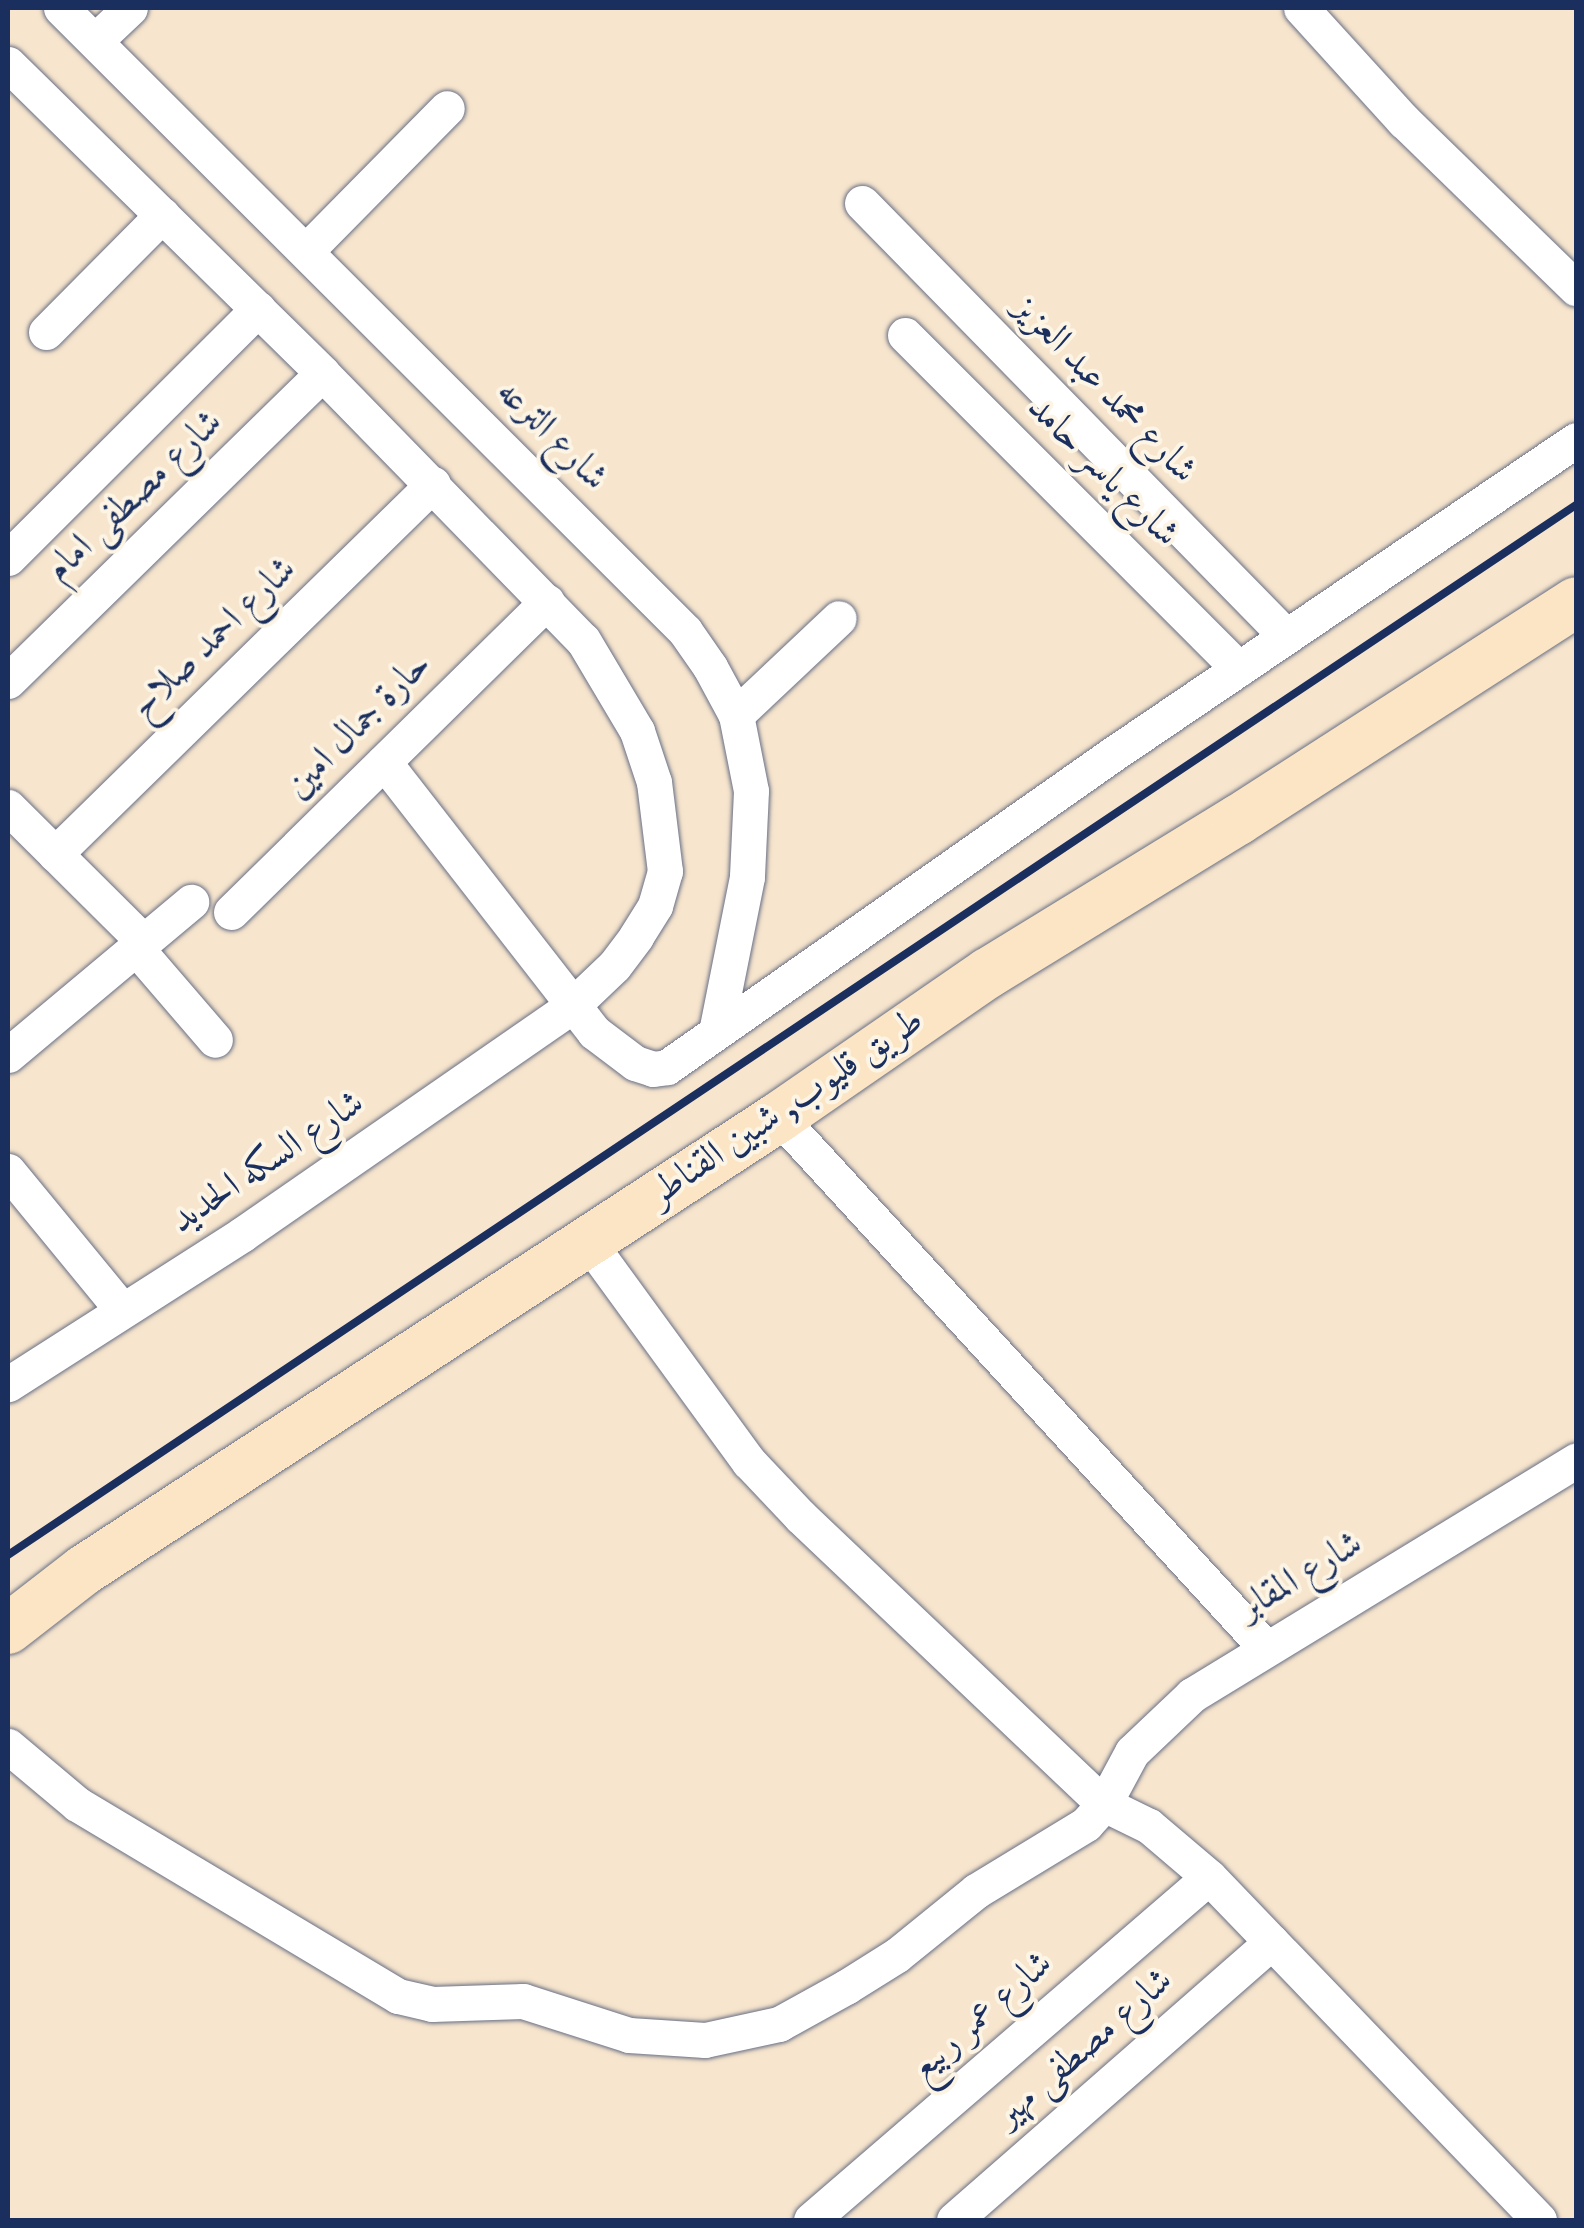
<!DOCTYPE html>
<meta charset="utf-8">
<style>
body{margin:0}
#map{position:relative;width:1584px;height:2228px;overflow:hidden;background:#f7e5cd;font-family:"IM FELL English",Amiri,serif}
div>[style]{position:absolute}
.roads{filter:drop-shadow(0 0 2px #686f85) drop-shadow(0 0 2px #686f85)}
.minor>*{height:35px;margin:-17.5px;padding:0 17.5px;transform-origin:17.5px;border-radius:17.5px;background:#fff}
.secondary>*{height:50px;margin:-25px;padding:0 25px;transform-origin:25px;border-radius:25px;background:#fce5c4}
.rail>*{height:8px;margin:-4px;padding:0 4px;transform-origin:4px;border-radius:4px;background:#1b2f5e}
span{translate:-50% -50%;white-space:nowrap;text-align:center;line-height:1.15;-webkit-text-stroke:8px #fcf5e5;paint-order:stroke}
.street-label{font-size:38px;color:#1b2f5e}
.frame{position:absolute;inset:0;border:10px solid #1b2f5e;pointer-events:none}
</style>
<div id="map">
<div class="roads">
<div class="minor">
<div style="left:61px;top:8px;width:882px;rotate:44.95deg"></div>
<div style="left:685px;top:631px;width:44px;rotate:55.2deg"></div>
<div style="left:710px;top:667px;width:55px;rotate:61.6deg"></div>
<div style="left:736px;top:715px;width:77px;rotate:78.8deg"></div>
<div style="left:751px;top:791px;width:86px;rotate:92.7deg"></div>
<div style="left:747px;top:877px;width:153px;rotate:101.3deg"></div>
<div style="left:1301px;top:8px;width:153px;rotate:47.7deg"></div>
<div style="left:1404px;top:121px;width:240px;rotate:44.2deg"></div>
<div style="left:95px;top:41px;width:48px;rotate:-43.3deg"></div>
<div style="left:8px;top:64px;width:441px;rotate:44.5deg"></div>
<div style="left:322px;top:373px;width:373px;rotate:45.7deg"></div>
<div style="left:583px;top:640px;width:106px;rotate:59.3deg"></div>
<div style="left:637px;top:731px;width:54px;rotate:71.6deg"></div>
<div style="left:654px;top:782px;width:90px;rotate:83deg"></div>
<div style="left:665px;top:871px;width:36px;rotate:106deg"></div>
<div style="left:655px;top:906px;width:36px;rotate:122deg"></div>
<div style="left:636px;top:937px;width:36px;rotate:127deg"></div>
<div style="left:614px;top:966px;width:58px;rotate:136.4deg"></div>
<div style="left:572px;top:1006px;width:400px;rotate:145.3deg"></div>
<div style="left:243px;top:1234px;width:279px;rotate:147.4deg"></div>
<div style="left:862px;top:203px;width:606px;rotate:45.6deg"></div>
<div style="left:307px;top:250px;width:199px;rotate:-45.4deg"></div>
<div style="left:46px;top:332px;width:165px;rotate:-45.2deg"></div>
<div style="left:905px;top:335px;width:472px;rotate:45deg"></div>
<div style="left:8px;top:558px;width:353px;rotate:-44.9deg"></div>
<div style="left:8px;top:681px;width:440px;rotate:-44.4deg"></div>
<div style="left:736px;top:715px;width:141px;rotate:-43.3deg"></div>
<div style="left:384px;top:762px;width:342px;rotate:52.1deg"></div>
<div style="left:594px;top:1032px;width:51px;rotate:37.1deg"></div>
<div style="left:635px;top:1063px;width:19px;rotate:18deg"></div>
<div style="left:653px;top:1069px;width:14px;rotate:-8deg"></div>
<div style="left:667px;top:1067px;width:545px;rotate:-35.06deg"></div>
<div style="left:1113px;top:754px;width:559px;rotate:-34.14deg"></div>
<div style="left:8px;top:807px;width:192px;rotate:44.8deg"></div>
<div style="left:55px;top:854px;width:529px;rotate:-44.39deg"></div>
<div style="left:231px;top:912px;width:443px;rotate:-44.5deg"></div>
<div style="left:136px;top:948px;width:121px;rotate:49.3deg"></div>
<div style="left:8px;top:1055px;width:239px;rotate:-39.9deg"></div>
<div style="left:779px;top:1117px;width:719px;rotate:47.48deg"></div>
<div style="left:8px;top:1171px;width:180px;rotate:50.6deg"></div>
<div style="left:587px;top:1240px;width:275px;rotate:53.9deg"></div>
<div style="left:749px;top:1462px;width:74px;rotate:46.6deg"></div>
<div style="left:800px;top:1516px;width:419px;rotate:43.5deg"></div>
<div style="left:1104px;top:1804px;width:59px;rotate:-61.7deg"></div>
<div style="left:1132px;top:1752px;width:83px;rotate:-43.5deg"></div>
<div style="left:1192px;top:1695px;width:450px;rotate:-31.4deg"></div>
<div style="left:8px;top:1746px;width:90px;rotate:40deg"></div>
<div style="left:77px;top:1804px;width:374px;rotate:30.9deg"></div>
<div style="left:398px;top:1996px;width:35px;rotate:13deg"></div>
<div style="left:432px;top:2004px;width:91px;rotate:-1.9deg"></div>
<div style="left:523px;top:2001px;width:111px;rotate:17.8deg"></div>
<div style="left:629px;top:2035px;width:76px;rotate:3.8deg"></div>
<div style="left:705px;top:2040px;width:76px;rotate:-12.2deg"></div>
<div style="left:779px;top:2024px;width:77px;rotate:-28.9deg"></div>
<div style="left:846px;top:1987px;width:60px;rotate:-32.1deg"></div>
<div style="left:897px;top:1955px;width:102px;rotate:-39deg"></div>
<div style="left:976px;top:1891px;width:129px;rotate:-31.3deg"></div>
<div style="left:1086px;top:1824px;width:27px;rotate:-48deg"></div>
<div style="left:1104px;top:1804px;width:50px;rotate:26.1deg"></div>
<div style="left:1149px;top:1826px;width:79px;rotate:40.4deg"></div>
<div style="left:1209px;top:1877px;width:476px;rotate:46.1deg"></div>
<div style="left:811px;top:2220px;width:525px;rotate:-40.76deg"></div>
<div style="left:954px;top:2220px;width:422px;rotate:-41.2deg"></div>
</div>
<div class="secondary">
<div style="left:8px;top:1629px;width:96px;rotate:-37.8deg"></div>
<div style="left:84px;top:1570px;width:830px;rotate:-33.1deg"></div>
<div style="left:779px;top:1117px;width:254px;rotate:-34.6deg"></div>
<div style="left:988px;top:973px;width:293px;rotate:-31.5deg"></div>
<div style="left:1238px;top:820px;width:402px;rotate:-32.8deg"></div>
</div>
</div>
<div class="rail">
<div style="left:8px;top:1555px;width:1887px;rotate:-33.81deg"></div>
</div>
<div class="street-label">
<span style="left:1104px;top:390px;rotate:46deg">شارع محمد عبد العزيز</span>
<span style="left:551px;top:436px;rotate:45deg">شارع الترعه</span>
<span style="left:1102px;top:472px;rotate:45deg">شارع ياسر حامد</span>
<span style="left:135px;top:497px;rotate:-44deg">شارع مصطفى امام</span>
<span style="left:214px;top:639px;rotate:-44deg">شارع احمد صلاح</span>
<span style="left:359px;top:726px;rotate:-45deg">حارة جمال امين</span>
<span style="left:787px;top:1108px;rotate:-34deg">طريق قليوب, شبين القناطر</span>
<span style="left:268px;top:1163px;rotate:-34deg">شارع السكه الحديد</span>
<span style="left:1301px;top:1577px;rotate:-31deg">شارع المقابر</span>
<span style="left:982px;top:2017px;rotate:-41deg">شارع عمر ربيع</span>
<span style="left:1085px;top:2049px;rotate:-41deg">شارع مصطفى مهير</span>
</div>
<div class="frame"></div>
</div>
